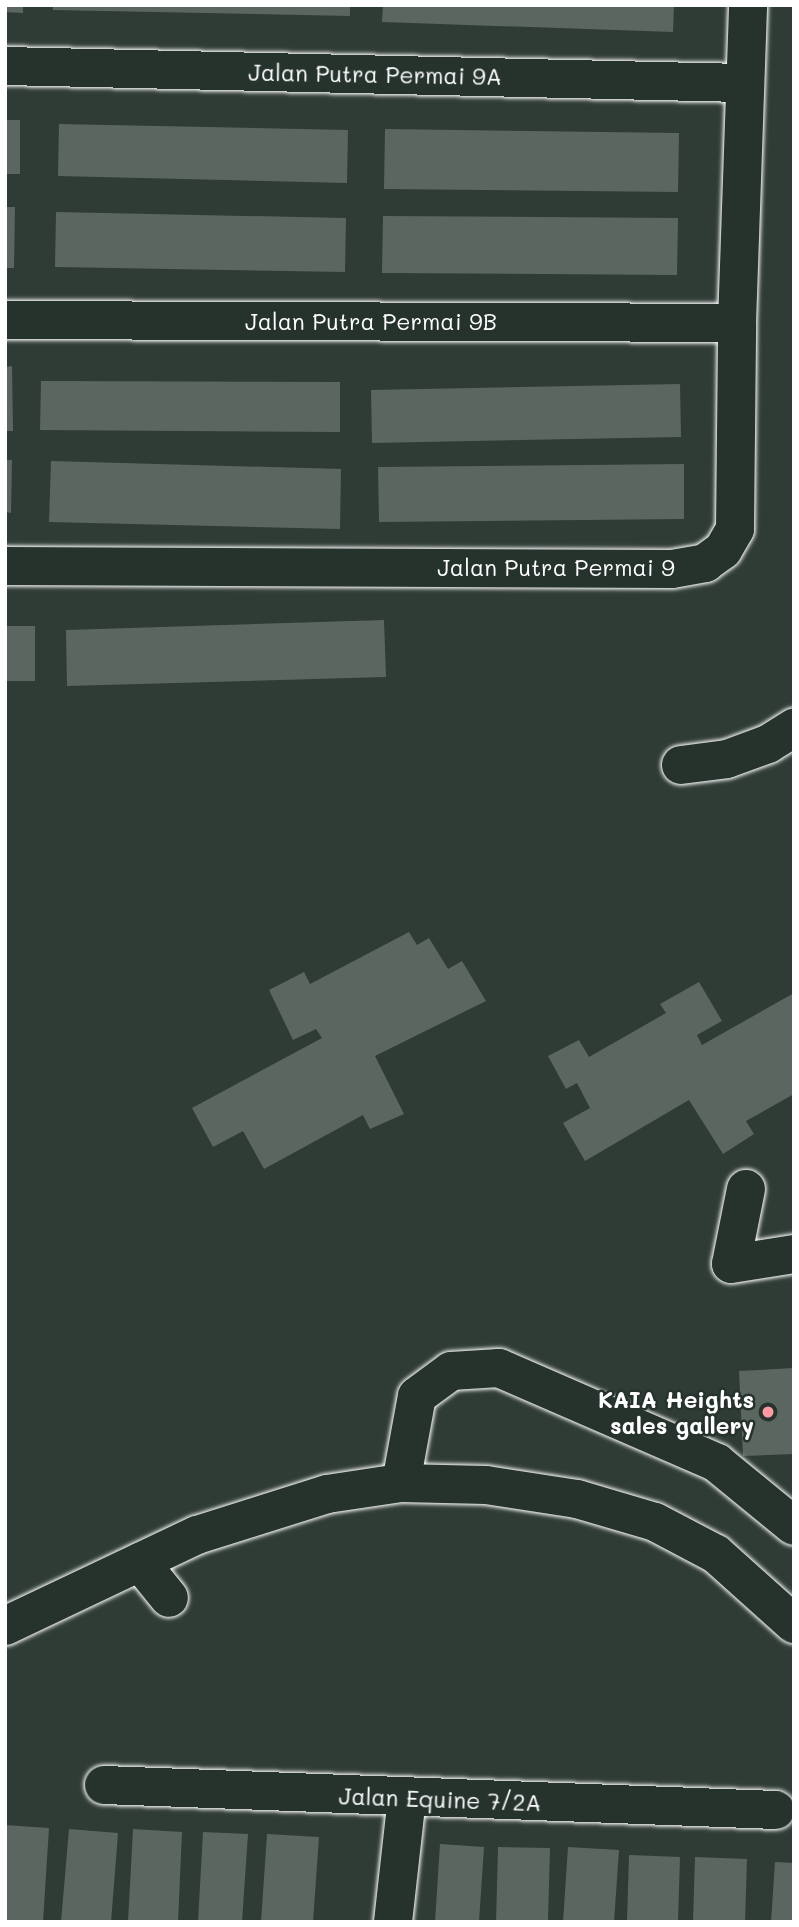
<!DOCTYPE html>
<style>
body{margin:0}
#map{position:relative;width:799px;height:1927px;overflow:hidden;background:#2f3b35;font-family:Mali,sans-serif}
div>[style]{position:absolute}
.building>*{inset:0;background:#5b6661}
.roads{filter:drop-shadow(0 0 2px #fff) drop-shadow(0 0 2px #fff)}
.minor>*{height:38px;margin:-19px;padding:0 19px;transform-origin:19px;border-radius:19px;background:#26332d}
.dots>*{width:19px;height:19px;translate:-50% -50%;box-sizing:border-box;border:4px solid #26332d;border-radius:50%}
span{translate:-50% -50%;white-space:nowrap;text-align:center;line-height:1.15;-webkit-text-stroke:5px #26332d;paint-order:stroke}
.street-label{font-size:23px;color:#fff}
.poi-label{font-size:23px;color:#fff;font-weight:700}
.right{translate:-100% -50%;text-align:right}
.frame{position:absolute;inset:0;border:7px solid #fff;pointer-events:none}
</style>
<div id="map">
<div class="building">
<div style="clip-path:polygon(5px 5px,23px 5px,23px 13px,5px 12px)"></div>
<div style="clip-path:polygon(53px 5px,350px 5px,350px 16px,53px 10px)"></div>
<div style="clip-path:polygon(383px 5px,674px 5px,673px 32px,382px 22px)"></div>
<div style="clip-path:polygon(5px 120px,20px 120px,20px 174px,5px 174px)"></div>
<div style="clip-path:polygon(59px 124px,348px 130px,347px 183px,58px 176px)"></div>
<div style="clip-path:polygon(385px 129px,679px 133px,678px 192px,384px 189px)"></div>
<div style="clip-path:polygon(5px 207px,15px 207px,14px 268px,5px 268px)"></div>
<div style="clip-path:polygon(56px 212px,346px 218px,345px 272px,55px 267px)"></div>
<div style="clip-path:polygon(383px 216px,678px 218px,677px 275px,382px 273px)"></div>
<div style="clip-path:polygon(12px 366px,13px 431px,5px 431px,5px 367px)"></div>
<div style="clip-path:polygon(41px 381px,340px 382px,340px 432px,40px 430px)"></div>
<div style="clip-path:polygon(680px 384px,681px 437px,372px 443px,371px 390px)"></div>
<div style="clip-path:polygon(5px 460px,12px 460px,11px 513px,5px 512px)"></div>
<div style="clip-path:polygon(51px 461px,341px 469px,340px 529px,49px 522px)"></div>
<div style="clip-path:polygon(684px 464px,684px 519px,379px 522px,378px 467px)"></div>
<div style="clip-path:polygon(384px 620px,386px 677px,67px 686px,66px 630px)"></div>
<div style="clip-path:polygon(5px 626px,35px 626px,35px 681px,5px 681px)"></div>
<div style="clip-path:polygon(409px 932px,417px 945px,429px 938px,448px 969px,462px 961px,486px 1001px,375px 1056px,404px 1114px,370px 1129px,363px 1115px,264px 1169px,243px 1131px,213px 1147px,192px 1108px,322px 1038px,316px 1029px,293px 1040px,269px 990px,304px 972px,310px 984px)"></div>
<div style="clip-path:polygon(699px 982px,722px 1021px,697px 1035px,702px 1045px,794px 993px,794px 1094px,746px 1121px,754px 1134px,723px 1154px,689px 1100px,585px 1161px,563px 1123px,590px 1108px,577px 1083px,566px 1089px,548px 1056px,579px 1040px,589px 1057px,666px 1013px,660px 1004px)"></div>
<div style="clip-path:polygon(794px 1368px,794px 1454px,743px 1456px,739px 1371px)"></div>
<div style="clip-path:polygon(5px 1825px,49px 1828px,43px 1922px,5px 1922px)"></div>
<div style="clip-path:polygon(69px 1829px,118px 1833px,111px 1922px,61px 1922px)"></div>
<div style="clip-path:polygon(133px 1829px,182px 1832px,178px 1922px,128px 1922px)"></div>
<div style="clip-path:polygon(203px 1832px,248px 1834px,242px 1922px,198px 1922px)"></div>
<div style="clip-path:polygon(267px 1834px,319px 1837px,313px 1922px,261px 1922px)"></div>
<div style="clip-path:polygon(440px 1844px,484px 1847px,479px 1922px,435px 1922px)"></div>
<div style="clip-path:polygon(498px 1847px,550px 1848px,548px 1922px,496px 1922px)"></div>
<div style="clip-path:polygon(568px 1847px,619px 1850px,614px 1922px,563px 1922px)"></div>
<div style="clip-path:polygon(629px 1855px,680px 1857px,678px 1922px,627px 1922px)"></div>
<div style="clip-path:polygon(695px 1857px,747px 1859px,745px 1922px,693px 1922px)"></div>
<div style="clip-path:polygon(775px 1862px,794px 1863px,794px 1922px,771px 1922px)"></div>
</div>
<div class="roads">
<div class="minor">
<div style="left:5px;top:66px;width:739px;rotate:1.32deg"></div>
<div style="left:5px;top:320px;width:732px;rotate:0.23deg"></div>
<div style="left:5px;top:566px;width:667px;rotate:0.26deg"></div>
<div style="left:672px;top:569px;width:34px;rotate:-10deg"></div>
<div style="left:705px;top:563px;width:22px;rotate:-36deg"></div>
<div style="left:723px;top:550px;width:24px;rotate:-60deg"></div>
<div style="left:735px;top:529px;width:206px;rotate:-89.4deg"></div>
<div style="left:737px;top:323px;width:318px;rotate:-88deg"></div>
<div style="left:681px;top:765px;width:46px;rotate:-7.4deg"></div>
<div style="left:727px;top:759px;width:44px;rotate:-20.1deg"></div>
<div style="left:768px;top:744px;width:31px;rotate:-32deg"></div>
<div style="left:746px;top:1189px;width:76px;rotate:101.3deg"></div>
<div style="left:731px;top:1264px;width:64px;rotate:-9deg"></div>
<div style="left:401px;top:1483px;width:88px;rotate:-79.6deg"></div>
<div style="left:417px;top:1396px;width:42px;rotate:-36.3deg"></div>
<div style="left:451px;top:1371px;width:48px;rotate:-3.6deg"></div>
<div style="left:499px;top:1368px;width:238px;rotate:23.5deg"></div>
<div style="left:717px;top:1463px;width:99px;rotate:39.3deg"></div>
<div style="left:140px;top:1562px;width:46px;rotate:51.1deg"></div>
<div style="left:5px;top:1626px;width:212px;rotate:-25.4deg"></div>
<div style="left:197px;top:1535px;width:136px;rotate:-17.5deg"></div>
<div style="left:327px;top:1494px;width:75px;rotate:-8.5deg"></div>
<div style="left:401px;top:1483px;width:85px;rotate:1.3deg"></div>
<div style="left:486px;top:1485px;width:92px;rotate:8.7deg"></div>
<div style="left:577px;top:1499px;width:81px;rotate:16.4deg"></div>
<div style="left:655px;top:1522px;width:69px;rotate:27.7deg"></div>
<div style="left:716px;top:1554px;width:105px;rotate:41.9deg"></div>
<div style="left:104px;top:1785px;width:672px;rotate:2.13deg"></div>
<div style="left:393px;top:1922px;width:125px;rotate:-83.6deg"></div>
</div>
</div>
<div class="dots">
<div style="left:768px;top:1412px;background:#ff9aa2"></div>
</div>
<div class="street-label">
<span style="left:375px;top:74px;rotate:1deg">Jalan Putra Permai 9A</span>
<span style="left:371px;top:321px">Jalan Putra Permai 9B</span>
<span style="left:556px;top:567px">Jalan Putra Permai 9</span>
<span style="left:440px;top:1799px;rotate:2deg">Jalan Equine 7/2A</span>
</div>
<div class="poi-label">
<span class="right" style="left:754px;top:1412px">KAIA Heights<br>sales gallery</span>
</div>
<div class="frame"></div>
</div>
